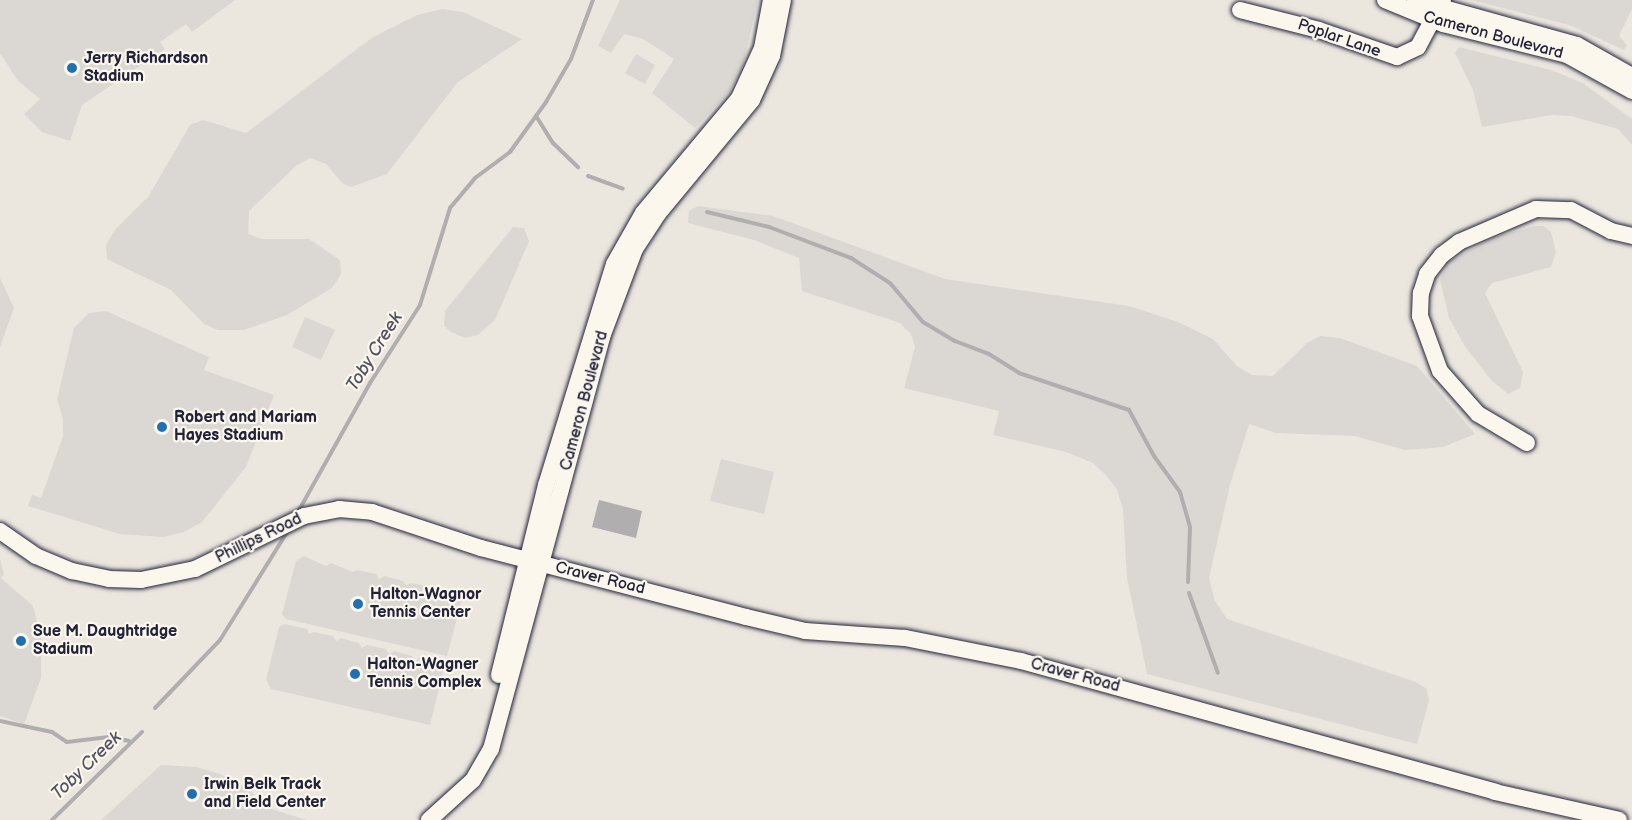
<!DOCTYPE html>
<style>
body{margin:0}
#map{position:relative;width:1632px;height:820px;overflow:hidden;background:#fbf7ec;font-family:"Balsamiq Sans",sans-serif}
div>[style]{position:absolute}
.built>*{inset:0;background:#ebe7df}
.green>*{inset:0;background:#dbd8d3}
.water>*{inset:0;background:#b1aeb0}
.stream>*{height:4px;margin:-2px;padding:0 2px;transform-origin:2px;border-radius:2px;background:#b1aeb0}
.roads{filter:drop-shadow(0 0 2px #22223b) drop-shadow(0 0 2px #22223b)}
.minor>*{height:16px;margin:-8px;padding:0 8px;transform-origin:8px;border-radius:8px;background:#fbf7ec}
.dots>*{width:16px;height:16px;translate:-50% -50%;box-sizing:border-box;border:3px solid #fbf7ec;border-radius:50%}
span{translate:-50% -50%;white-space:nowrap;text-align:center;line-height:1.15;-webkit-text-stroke:4.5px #fbf7ec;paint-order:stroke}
.street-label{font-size:16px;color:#22223b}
.poi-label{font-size:16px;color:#22223b;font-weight:700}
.left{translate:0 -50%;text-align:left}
.water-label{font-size:18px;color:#545364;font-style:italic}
</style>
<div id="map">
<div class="built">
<div style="clip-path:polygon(0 0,1632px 0,1632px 820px,0 820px)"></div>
</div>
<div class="green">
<div style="clip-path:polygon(0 0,235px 0,192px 32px,186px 24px,160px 42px,165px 49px,82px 105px,70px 141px,42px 132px,24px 114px,40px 99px,18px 81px,0 53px)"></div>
<div style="clip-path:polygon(620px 0,758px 0,742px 69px,729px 92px,695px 128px,652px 93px,674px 59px,643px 39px,624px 34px,611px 53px,598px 46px)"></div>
<div style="clip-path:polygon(1472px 0,1632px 0,1632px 9px,1619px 36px,1627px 45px,1624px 50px,1569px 25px)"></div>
<div style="clip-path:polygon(442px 9px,463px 12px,522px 39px,457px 83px,387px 174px,351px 187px,343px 184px,326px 164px,310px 158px,296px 166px,249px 211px,248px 234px,262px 239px,309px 239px,340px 260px,341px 274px,332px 288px,287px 315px,244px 330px,218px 330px,204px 324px,171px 290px,107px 259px,106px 245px,115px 230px,148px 197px,190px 125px,203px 120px,246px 133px,373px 37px,417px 15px)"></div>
<div style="clip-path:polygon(1459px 47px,1551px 70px,1583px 83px,1632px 119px,1632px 145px,1618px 129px,1571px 116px,1552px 115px,1482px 127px,1473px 90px,1455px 53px)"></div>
<div style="clip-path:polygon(636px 54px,655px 65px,645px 84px,625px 73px)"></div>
<div style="clip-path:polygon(698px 206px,773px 216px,945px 279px,1129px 306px,1178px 322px,1213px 339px,1237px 366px,1252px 375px,1273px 376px,1307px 343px,1320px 336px,1340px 338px,1417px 366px,1475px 434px,1443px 447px,1405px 450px,1355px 436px,1276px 433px,1249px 424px,1230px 485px,1209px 578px,1215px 601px,1227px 619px,1416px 682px,1427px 689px,1429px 701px,1417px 744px,1147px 674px,1127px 578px,1123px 509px,1117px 490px,1106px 475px,1093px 463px,1066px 452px,993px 435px,999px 411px,904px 388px,915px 347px,911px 334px,900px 323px,802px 291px,799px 258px,754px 240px,688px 223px,689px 211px)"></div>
<div style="clip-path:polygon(1534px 226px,1544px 226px,1551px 232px,1556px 252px,1551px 267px,1492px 283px,1485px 293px,1523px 372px,1520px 388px,1508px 394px,1491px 380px,1466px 348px,1449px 318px,1440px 280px,1449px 261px,1493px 238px)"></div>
<div style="clip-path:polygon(513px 227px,524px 228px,529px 241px,495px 320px,478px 335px,465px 338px,451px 332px,444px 326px,445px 311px)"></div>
<div style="clip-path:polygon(0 278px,14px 308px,0 347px)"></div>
<div style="clip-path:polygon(106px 311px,209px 357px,204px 370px,274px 395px,246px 467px,202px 522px,184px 532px,163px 537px,120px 534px,28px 506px,32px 495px,41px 498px,63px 436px,63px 419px,57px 399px,74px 328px,89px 313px)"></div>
<div style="clip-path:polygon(305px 317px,335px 330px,321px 360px,292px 347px)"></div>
<div style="clip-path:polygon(721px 459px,774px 472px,764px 514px,710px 501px)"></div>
<div style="clip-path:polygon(304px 556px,326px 566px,331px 563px,353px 572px,357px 570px,376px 574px,379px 579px,384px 576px,403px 581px,406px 585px,411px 583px,429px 587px,432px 592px,437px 589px,459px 595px,462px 599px,447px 656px,286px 619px,282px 614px,296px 561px)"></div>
<div style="clip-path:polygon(0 559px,4px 574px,1px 578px,33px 606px,41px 636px,41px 678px,24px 724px,0 716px)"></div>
<div style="clip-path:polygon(284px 624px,307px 629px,309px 634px,314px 632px,333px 636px,336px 641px,341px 638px,359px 643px,362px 648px,367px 645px,386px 649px,389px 654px,394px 651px,412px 656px,415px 661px,420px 658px,442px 663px,444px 668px,430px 725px,271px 689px,266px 680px,279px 627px)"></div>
<div style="clip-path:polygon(161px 765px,196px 767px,220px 774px,247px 788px,268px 808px,307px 820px,101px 820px)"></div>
</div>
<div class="water">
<div style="clip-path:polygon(599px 500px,642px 511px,636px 538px,592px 527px)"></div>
</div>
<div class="stream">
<div style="left:536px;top:116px;width:32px;rotate:58deg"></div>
<div style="left:553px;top:143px;width:35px;rotate:44deg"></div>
<div style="left:588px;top:176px;width:37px;rotate:20deg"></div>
<div style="left:707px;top:212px;width:64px;rotate:13.6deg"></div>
<div style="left:769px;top:227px;width:88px;rotate:20.7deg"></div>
<div style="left:851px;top:258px;width:46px;rotate:32.7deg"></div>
<div style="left:890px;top:283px;width:51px;rotate:49.8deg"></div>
<div style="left:923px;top:322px;width:37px;rotate:31deg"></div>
<div style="left:955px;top:341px;width:36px;rotate:21deg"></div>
<div style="left:989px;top:354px;width:36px;rotate:32deg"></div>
<div style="left:1019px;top:373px;width:116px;rotate:18.6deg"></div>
<div style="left:1129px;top:410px;width:52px;rotate:61.5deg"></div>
<div style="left:1154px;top:456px;width:44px;rotate:54.2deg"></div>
<div style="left:1180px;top:492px;width:37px;rotate:74deg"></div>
<div style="left:1190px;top:528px;width:54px;rotate:92.1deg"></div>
<div style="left:298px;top:512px;width:148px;rotate:-60.8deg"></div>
<div style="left:370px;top:383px;width:93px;rotate:-57.3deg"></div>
<div style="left:420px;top:305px;width:102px;rotate:-72.8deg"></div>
<div style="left:450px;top:208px;width:39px;rotate:-50deg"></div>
<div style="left:475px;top:178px;width:44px;rotate:-36.6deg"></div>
<div style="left:510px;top:152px;width:62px;rotate:-54.2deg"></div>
<div style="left:546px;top:102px;width:50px;rotate:-59.8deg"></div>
<div style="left:571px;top:59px;width:63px;rotate:-69.6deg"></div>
<div style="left:1189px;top:593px;width:85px;rotate:70.1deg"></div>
<div style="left:155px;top:708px;width:94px;rotate:-46.3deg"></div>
<div style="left:220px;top:640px;width:131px;rotate:-58.1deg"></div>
<div style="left:0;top:721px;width:53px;rotate:11.9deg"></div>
<div style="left:52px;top:732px;width:18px;rotate:34deg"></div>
<div style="left:67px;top:742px;width:42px;rotate:-6.8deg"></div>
<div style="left:109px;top:737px;width:20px;rotate:11deg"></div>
<div style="left:52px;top:820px;width:126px;rotate:-44.4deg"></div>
</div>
<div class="roads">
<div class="minor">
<div style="left:1385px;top:0;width:63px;rotate:22.5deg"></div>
<div style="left:1443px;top:24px;width:128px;rotate:14deg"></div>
<div style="left:1567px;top:55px;width:74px;rotate:29deg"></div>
<div style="left:1415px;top:0;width:168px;rotate:15.5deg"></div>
<div style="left:1577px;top:45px;width:63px;rotate:29.4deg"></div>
<div style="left:1240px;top:10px;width:81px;rotate:14.2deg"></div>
<div style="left:1319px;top:30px;width:83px;rotate:19.1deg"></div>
<div style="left:1397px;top:57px;width:23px;rotate:-25deg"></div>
<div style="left:1418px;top:47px;width:53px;rotate:-62deg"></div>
<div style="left:1527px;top:443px;width:57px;rotate:-149.4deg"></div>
<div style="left:1478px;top:414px;width:57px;rotate:-131.5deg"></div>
<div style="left:1440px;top:371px;width:59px;rotate:-110deg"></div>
<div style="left:1420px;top:316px;width:23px;rotate:-88deg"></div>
<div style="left:1421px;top:293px;width:20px;rotate:-72deg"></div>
<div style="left:1427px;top:274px;width:24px;rotate:-52deg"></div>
<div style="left:1442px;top:255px;width:21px;rotate:-37deg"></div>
<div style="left:1459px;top:242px;width:84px;rotate:-23.2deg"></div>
<div style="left:1536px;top:209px;width:35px;rotate:2deg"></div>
<div style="left:1571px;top:210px;width:45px;rotate:27.7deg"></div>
<div style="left:1611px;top:231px;width:22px;rotate:13deg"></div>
<div style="left:0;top:531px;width:44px;rotate:34.8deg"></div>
<div style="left:36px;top:556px;width:39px;rotate:23deg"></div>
<div style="left:72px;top:571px;width:38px;rotate:12deg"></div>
<div style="left:109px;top:579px;width:32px;rotate:2deg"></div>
<div style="left:141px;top:580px;width:55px;rotate:-11.5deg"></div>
<div style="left:195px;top:569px;width:121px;rotate:-25.9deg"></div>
<div style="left:304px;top:516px;width:36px;rotate:-11deg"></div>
<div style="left:339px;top:509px;width:33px;rotate:5deg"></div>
<div style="left:372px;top:512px;width:115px;rotate:18.3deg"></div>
<div style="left:481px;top:548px;width:274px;rotate:14.6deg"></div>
<div style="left:746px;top:617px;width:61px;rotate:13.3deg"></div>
<div style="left:805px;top:631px;width:100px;rotate:4deg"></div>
<div style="left:905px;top:638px;width:118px;rotate:11.2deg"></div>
<div style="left:1021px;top:661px;width:492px;rotate:15.4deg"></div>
<div style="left:1495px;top:792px;width:127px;rotate:12.7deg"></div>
<div style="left:499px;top:675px;width:196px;rotate:-76.1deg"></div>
<div style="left:546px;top:485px;width:231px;rotate:-72.9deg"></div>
<div style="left:614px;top:264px;width:59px;rotate:-60.4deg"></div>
<div style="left:643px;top:213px;width:150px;rotate:-50.1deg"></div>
<div style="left:739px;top:98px;width:55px;rotate:-65.3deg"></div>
<div style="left:762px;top:48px;width:49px;rotate:-79.4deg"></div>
<div style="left:429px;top:820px;width:59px;rotate:-42.3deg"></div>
<div style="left:473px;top:780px;width:36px;rotate:-60deg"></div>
<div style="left:491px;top:749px;width:427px;rotate:-74.9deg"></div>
<div style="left:602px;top:337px;width:94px;rotate:-69.4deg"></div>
<div style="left:635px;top:249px;width:42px;rotate:-56.7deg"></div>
<div style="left:658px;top:214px;width:148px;rotate:-50.5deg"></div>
<div style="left:752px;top:100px;width:48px;rotate:-65.6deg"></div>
<div style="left:772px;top:56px;width:57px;rotate:-78.9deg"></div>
</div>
</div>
<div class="dots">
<div style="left:72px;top:68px;background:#1f6fb2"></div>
<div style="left:162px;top:427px;background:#1f6fb2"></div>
<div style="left:358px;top:604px;background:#1f6fb2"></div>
<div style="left:21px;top:641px;background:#1f6fb2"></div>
<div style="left:355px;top:674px;background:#1f6fb2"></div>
<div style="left:192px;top:794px;background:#1f6fb2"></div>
</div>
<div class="street-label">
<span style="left:1493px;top:36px;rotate:15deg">Cameron Boulevard</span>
<span style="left:1339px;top:39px;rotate:19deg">Poplar Lane</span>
<span style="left:585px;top:401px;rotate:-75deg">Cameron Boulevard</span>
<span style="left:259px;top:539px;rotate:-26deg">Phillips Road</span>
<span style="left:600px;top:579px;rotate:14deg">Craver Road</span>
<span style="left:1075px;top:676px;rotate:15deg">Craver Road</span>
</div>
<div class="poi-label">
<span class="left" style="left:84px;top:68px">Jerry Richardson<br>Stadium</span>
<span class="left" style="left:174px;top:427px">Robert and Mariam<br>Hayes Stadium</span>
<span class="left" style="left:370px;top:604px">Halton-Wagnor<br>Tennis Center</span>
<span class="left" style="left:33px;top:641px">Sue M. Daughtridge<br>Stadium</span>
<span class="left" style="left:367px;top:674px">Halton-Wagner<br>Tennis Complex</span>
<span class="left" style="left:204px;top:794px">Irwin Belk Track<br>and Field Center</span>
</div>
<div class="water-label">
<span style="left:375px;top:352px;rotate:-58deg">Toby Creek</span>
<span style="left:87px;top:766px;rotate:-44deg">Toby Creek</span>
</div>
</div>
